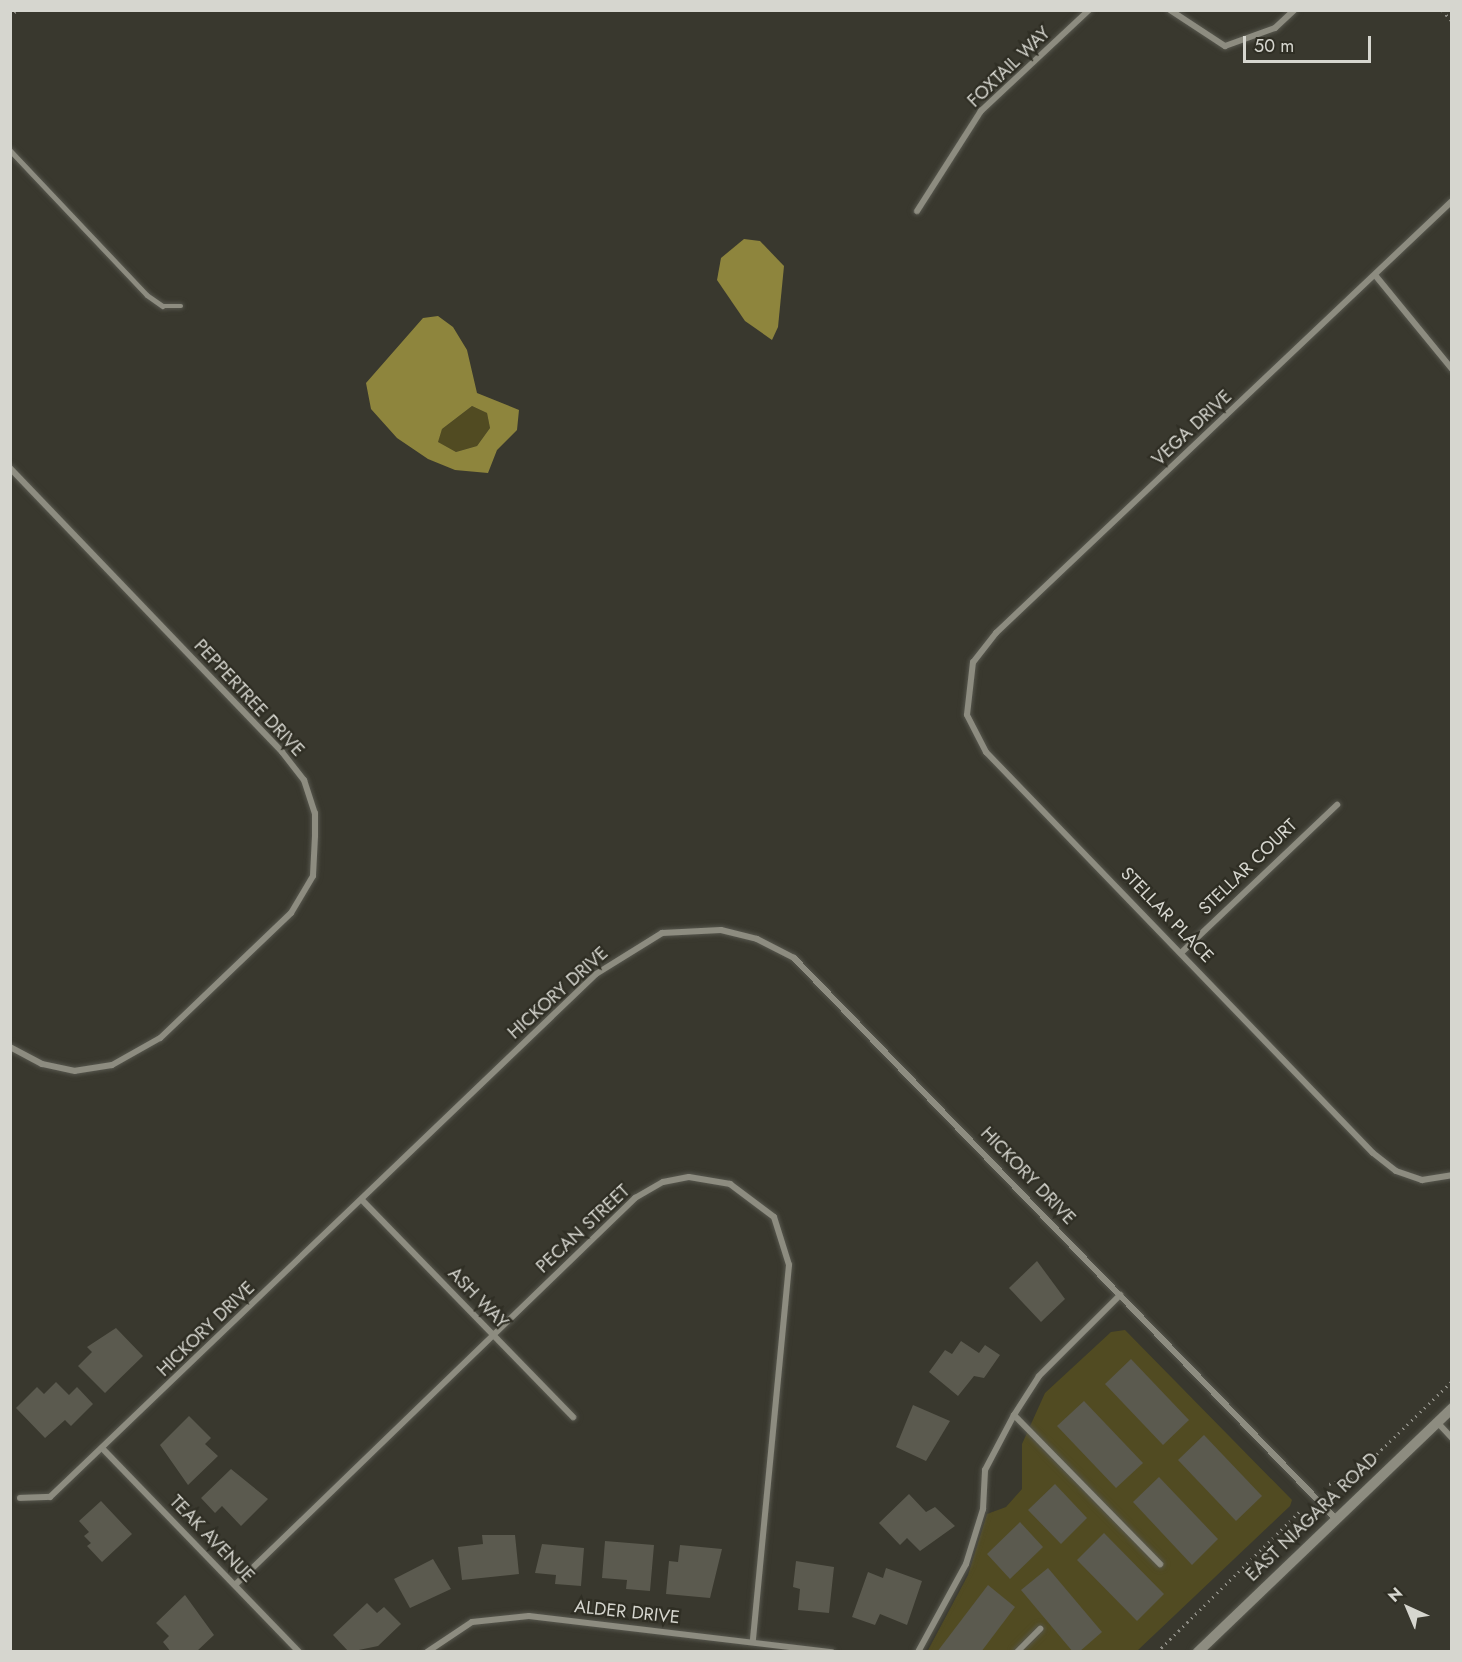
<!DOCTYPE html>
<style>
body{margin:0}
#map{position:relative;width:1462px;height:1662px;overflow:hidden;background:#39382e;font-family:Jost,sans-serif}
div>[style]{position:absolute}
.green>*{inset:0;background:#514b22}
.water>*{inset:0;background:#8e853d}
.building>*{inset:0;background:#5b5a4f}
.path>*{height:3px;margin-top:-1.5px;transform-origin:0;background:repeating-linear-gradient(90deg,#8c8b83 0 1.5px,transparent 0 6px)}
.roads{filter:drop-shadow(0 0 2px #57574e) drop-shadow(0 0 2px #57574e)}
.service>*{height:4.5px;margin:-2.25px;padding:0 2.25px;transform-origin:2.25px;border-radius:2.25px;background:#8d8c80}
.minor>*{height:6px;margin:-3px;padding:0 3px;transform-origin:3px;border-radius:3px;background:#8d8c80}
.tertiary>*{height:10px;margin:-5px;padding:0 5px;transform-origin:5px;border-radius:5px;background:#8d8c80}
span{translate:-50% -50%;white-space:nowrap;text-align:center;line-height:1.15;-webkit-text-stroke:4.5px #2f2e24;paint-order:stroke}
.street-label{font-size:18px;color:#d6d6cf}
.frame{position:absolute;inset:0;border:12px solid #d6d6cf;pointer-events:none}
.north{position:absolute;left:1378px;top:1578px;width:60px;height:60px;-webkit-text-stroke:4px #2f2e24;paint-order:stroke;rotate:316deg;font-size:16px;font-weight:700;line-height:24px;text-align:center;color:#d6d6cf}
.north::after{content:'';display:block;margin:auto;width:21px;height:27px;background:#d6d6cf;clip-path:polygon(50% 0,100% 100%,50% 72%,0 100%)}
.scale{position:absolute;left:1243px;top:36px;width:128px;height:27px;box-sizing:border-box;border:3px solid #d6d6cf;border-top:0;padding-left:8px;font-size:18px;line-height:21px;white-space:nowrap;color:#d6d6cf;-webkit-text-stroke:4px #2f2e24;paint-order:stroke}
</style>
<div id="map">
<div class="green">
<div style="clip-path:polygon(472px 406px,487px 413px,490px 428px,477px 446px,456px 452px,437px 442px,442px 429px)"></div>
<div style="clip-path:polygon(1125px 1330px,1292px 1500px,1290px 1506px,1137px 1651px,927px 1652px,968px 1575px,987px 1514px,1006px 1507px,1022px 1489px,1022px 1444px,1045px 1393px,1111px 1332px)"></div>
</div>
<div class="water">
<div style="clip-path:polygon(744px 239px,760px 241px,784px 266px,778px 327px,772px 340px,745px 321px,717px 280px,721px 258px)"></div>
<div style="clip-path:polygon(evenodd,438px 316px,453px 327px,467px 350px,477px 393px,519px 410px,517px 430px,497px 450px,488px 473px,455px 470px,428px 459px,397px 438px,371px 409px,366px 383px,423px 318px,438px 316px,472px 406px,487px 413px,490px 428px,477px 446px,456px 452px,438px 442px,442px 429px,472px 406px)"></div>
</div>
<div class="building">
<div style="clip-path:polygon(1037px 1261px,1065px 1299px,1041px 1322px,1009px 1288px)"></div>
<div style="clip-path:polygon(116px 1328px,143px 1356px,105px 1393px,78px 1366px,92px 1352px,87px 1347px)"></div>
<div style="clip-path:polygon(961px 1341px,979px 1353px,985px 1345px,1000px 1355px,984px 1378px,974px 1376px,958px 1396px,929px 1372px,945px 1350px,952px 1354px)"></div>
<div style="clip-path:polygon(1131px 1359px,1189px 1420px,1163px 1445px,1105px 1384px)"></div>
<div style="clip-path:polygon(56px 1382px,69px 1395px,77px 1387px,93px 1404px,71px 1426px,65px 1420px,45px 1438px,16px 1408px,37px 1387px,44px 1394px)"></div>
<div style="clip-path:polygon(1084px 1401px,1143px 1463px,1116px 1488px,1057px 1426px)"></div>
<div style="clip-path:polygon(913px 1405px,950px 1421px,926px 1461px,896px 1447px)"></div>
<div style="clip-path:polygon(189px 1416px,211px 1438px,205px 1444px,218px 1456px,188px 1485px,160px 1445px)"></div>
<div style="clip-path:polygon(1204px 1435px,1262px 1496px,1236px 1521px,1178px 1460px)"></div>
<div style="clip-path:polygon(231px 1469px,268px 1499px,241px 1526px,222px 1506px,215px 1513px,201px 1498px)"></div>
<div style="clip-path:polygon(1159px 1477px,1218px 1539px,1192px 1565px,1133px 1502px)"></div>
<div style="clip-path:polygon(1055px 1484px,1087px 1518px,1061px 1544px,1028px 1510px)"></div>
<div style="clip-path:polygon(909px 1494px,926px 1512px,935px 1507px,955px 1526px,920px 1551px,907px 1538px,900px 1545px,879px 1523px)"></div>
<div style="clip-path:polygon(101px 1501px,132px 1534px,102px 1562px,87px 1546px,91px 1543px,84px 1536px,89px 1532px,79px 1521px)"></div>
<div style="clip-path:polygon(1020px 1522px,1043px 1547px,1010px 1579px,987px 1554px)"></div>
<div style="clip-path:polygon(1104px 1533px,1164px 1594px,1137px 1621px,1077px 1560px)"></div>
<div style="clip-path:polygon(482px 1535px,515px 1535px,519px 1574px,462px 1580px,458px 1547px,483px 1544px)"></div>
<div style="clip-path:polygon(605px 1541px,654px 1545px,650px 1591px,626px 1589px,627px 1580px,602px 1578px)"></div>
<div style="clip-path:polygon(542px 1544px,584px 1548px,581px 1586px,555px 1584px,556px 1575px,535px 1573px)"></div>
<div style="clip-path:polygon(680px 1545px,722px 1549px,710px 1598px,666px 1594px,669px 1561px,678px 1562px)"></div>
<div style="clip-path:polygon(433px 1559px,451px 1589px,410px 1608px,394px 1579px)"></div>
<div style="clip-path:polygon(796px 1561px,834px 1567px,829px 1613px,798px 1610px,800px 1589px,793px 1587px)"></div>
<div style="clip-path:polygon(886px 1568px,922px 1581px,907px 1625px,880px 1614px,875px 1625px,852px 1617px,868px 1572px,883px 1578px)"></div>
<div style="clip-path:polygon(1048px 1568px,1102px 1632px,1079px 1652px,1073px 1652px,1021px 1590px)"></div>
<div style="clip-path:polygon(988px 1585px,1015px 1607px,981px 1652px,937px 1652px)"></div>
<div style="clip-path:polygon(185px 1595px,214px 1635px,196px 1652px,171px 1652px,163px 1642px,169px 1636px,156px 1623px)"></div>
<div style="clip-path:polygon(367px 1603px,377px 1613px,384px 1607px,401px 1624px,378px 1646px,349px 1652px,333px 1635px)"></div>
</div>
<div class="path">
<div style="left:1442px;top:10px;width:15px;rotate:48deg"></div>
<div style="left:10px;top:16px;width:9px;rotate:-41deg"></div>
<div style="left:1329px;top:1484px;width:23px;rotate:-13deg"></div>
<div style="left:1351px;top:1479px;width:141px;rotate:-44.1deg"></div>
<div style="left:1157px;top:1652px;width:202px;rotate:-44.6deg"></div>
</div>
<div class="roads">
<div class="service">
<div style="left:10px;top:150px;width:199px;rotate:46.6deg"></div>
<div style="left:147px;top:295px;width:19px;rotate:35deg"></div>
<div style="left:163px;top:306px;width:18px"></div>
</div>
<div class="minor">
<div style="left:1170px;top:10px;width:66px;rotate:33.2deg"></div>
<div style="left:1225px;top:46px;width:53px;rotate:-19.8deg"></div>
<div style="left:1275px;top:28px;width:26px;rotate:-43deg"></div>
<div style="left:1452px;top:201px;width:628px;rotate:136.55deg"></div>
<div style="left:996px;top:633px;width:37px;rotate:128deg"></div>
<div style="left:973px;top:662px;width:53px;rotate:96.5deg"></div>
<div style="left:967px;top:715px;width:42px;rotate:62.8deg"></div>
<div style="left:986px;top:752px;width:557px;rotate:46.02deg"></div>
<div style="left:1373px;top:1153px;width:29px;rotate:38deg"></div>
<div style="left:1396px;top:1171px;width:28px;rotate:19deg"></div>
<div style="left:1422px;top:1180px;width:30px;rotate:-9deg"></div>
<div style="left:917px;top:211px;width:119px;rotate:-57.4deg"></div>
<div style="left:981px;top:111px;width:148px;rotate:-43.1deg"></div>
<div style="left:1375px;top:275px;width:122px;rotate:50.7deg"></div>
<div style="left:10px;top:468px;width:393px;rotate:46.2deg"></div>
<div style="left:282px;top:752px;width:36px;rotate:52deg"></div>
<div style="left:304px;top:780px;width:35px;rotate:72deg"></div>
<div style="left:315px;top:813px;width:23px;rotate:90deg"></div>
<div style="left:315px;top:836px;width:40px;rotate:92.9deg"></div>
<div style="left:313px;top:876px;width:43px;rotate:120.7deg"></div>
<div style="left:291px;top:913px;width:181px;rotate:136.3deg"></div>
<div style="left:160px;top:1038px;width:55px;rotate:150.6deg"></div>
<div style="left:112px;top:1065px;width:37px;rotate:171deg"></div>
<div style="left:75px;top:1071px;width:34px;rotate:-168deg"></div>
<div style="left:42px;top:1064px;width:36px;rotate:-152deg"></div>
<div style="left:1182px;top:952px;width:214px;rotate:-43.5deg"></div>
<div style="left:362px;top:1200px;width:303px;rotate:45.8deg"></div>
<div style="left:1014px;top:1415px;width:209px;rotate:45.6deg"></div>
<div style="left:1437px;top:1422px;width:22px;rotate:47deg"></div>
<div style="left:102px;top:1448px;width:284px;rotate:46deg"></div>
<div style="left:20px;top:1498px;width:30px;rotate:-2deg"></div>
<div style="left:50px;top:1497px;width:756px;rotate:-43.77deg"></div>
<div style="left:596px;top:974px;width:78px;rotate:-31.8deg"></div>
<div style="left:662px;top:933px;width:59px;rotate:-2.9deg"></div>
<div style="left:721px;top:930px;width:37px;rotate:14deg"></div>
<div style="left:757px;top:939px;width:42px;rotate:27.2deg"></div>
<div style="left:794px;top:958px;width:777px;rotate:45.99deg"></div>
<div style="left:235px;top:1585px;width:557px;rotate:-44.05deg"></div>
<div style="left:635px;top:1198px;width:32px;rotate:-30deg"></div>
<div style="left:663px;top:1182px;width:26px;rotate:-11deg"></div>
<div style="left:689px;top:1177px;width:42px;rotate:9.7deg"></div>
<div style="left:730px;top:1184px;width:55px;rotate:36.9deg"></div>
<div style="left:774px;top:1217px;width:50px;rotate:72.6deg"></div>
<div style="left:789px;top:1265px;width:377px;rotate:95.5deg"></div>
<div style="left:427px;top:1652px;width:54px;rotate:-33.7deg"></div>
<div style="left:472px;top:1622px;width:57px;rotate:-6deg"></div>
<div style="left:529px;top:1616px;width:305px;rotate:6.8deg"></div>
<div style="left:918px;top:1652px;width:100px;rotate:-61.4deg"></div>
<div style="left:966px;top:1564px;width:58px;rotate:-72.8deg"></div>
<div style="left:983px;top:1509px;width:39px;rotate:-87deg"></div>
<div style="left:985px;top:1470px;width:62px;rotate:-62.2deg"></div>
<div style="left:1014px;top:1415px;width:46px;rotate:-57.3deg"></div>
<div style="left:1039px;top:1376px;width:115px;rotate:-45deg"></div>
<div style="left:1017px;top:1652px;width:33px;rotate:-45deg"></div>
</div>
<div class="tertiary">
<div style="left:1198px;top:1652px;width:352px;rotate:-43.8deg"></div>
</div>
</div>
<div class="street-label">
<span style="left:1009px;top:67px;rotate:-44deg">FOXTAIL WAY</span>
<span style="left:1192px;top:428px;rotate:-43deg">VEGA DRIVE</span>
<span style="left:249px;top:698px;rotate:47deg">PEPPERTREE DRIVE</span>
<span style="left:1248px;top:867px;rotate:-44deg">STELLAR COURT</span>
<span style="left:1167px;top:915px;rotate:46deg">STELLAR PLACE</span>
<span style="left:558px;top:993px;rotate:-42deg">HICKORY DRIVE</span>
<span style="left:1028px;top:1176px;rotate:46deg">HICKORY DRIVE</span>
<span style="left:583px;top:1229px;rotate:-43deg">PECAN STREET</span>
<span style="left:478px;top:1298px;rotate:46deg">ASH WAY</span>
<span style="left:206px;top:1329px;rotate:-44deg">HICKORY DRIVE</span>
<span style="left:1312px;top:1517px;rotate:-44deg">EAST NIAGARA ROAD</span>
<span style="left:212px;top:1539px;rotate:46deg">TEAK AVENUE</span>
<span style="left:627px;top:1612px;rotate:6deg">ALDER DRIVE</span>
</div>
<div class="frame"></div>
<div class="north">N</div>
<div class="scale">50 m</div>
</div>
